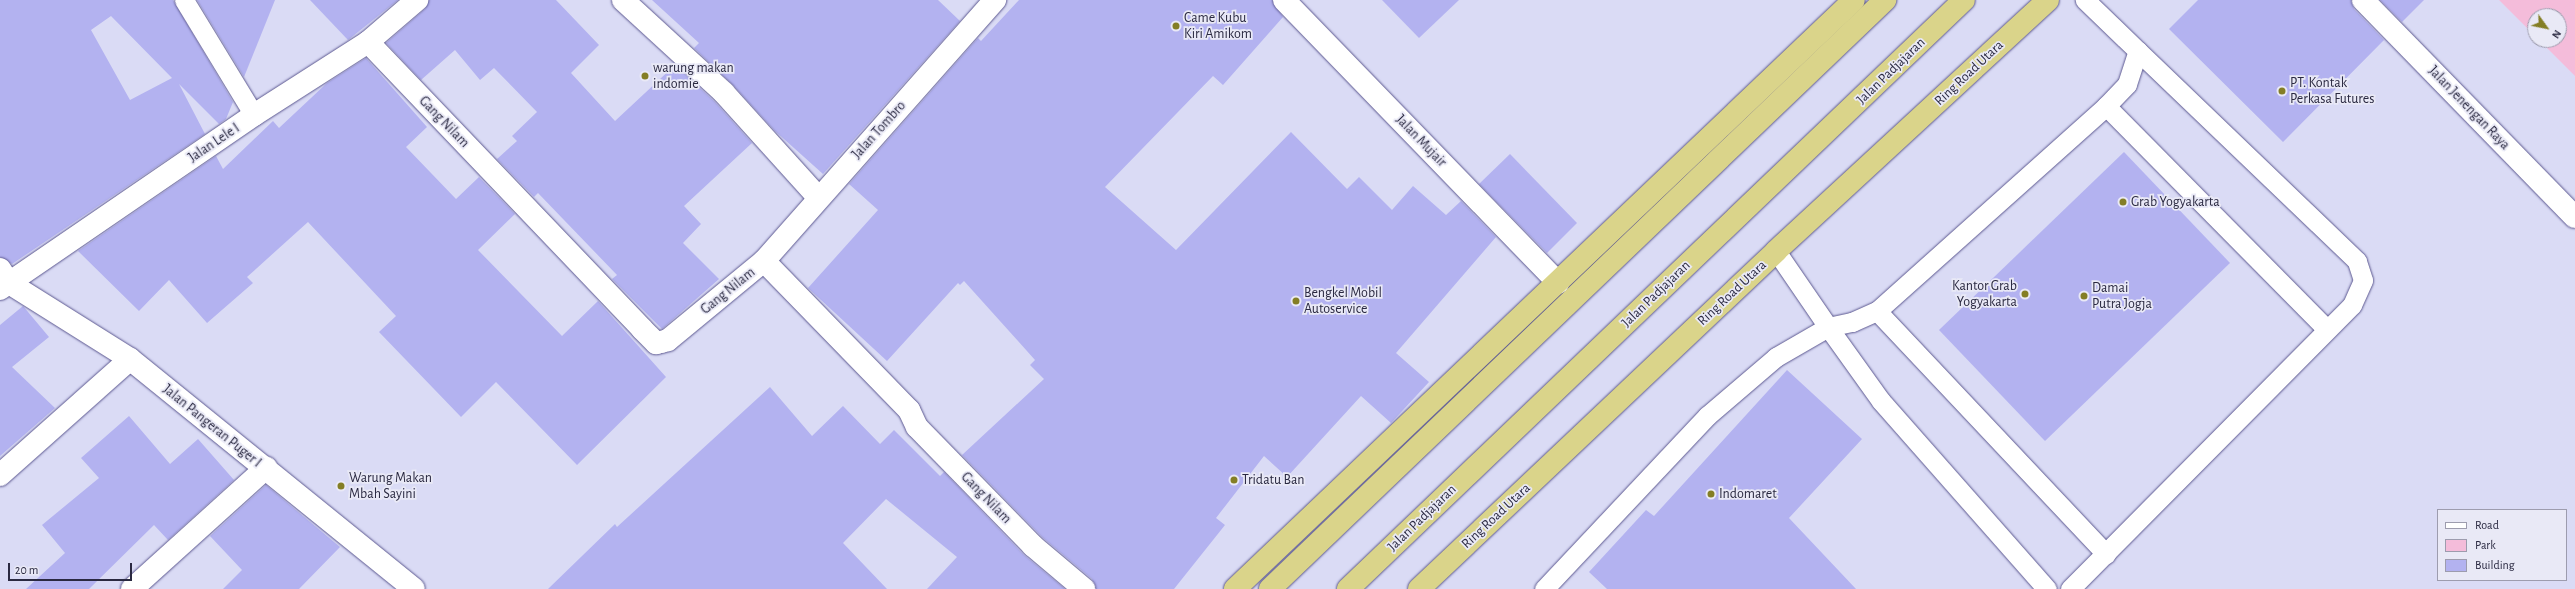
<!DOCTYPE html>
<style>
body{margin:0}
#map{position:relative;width:2575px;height:589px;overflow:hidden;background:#dadbf5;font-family:"Alegreya Sans",sans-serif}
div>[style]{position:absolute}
.green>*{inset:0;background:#f4bcda}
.building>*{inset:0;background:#b3b2f0}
.roads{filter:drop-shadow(0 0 1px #5c5890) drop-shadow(0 0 1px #5c5890)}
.service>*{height:19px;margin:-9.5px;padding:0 9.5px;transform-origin:9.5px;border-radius:9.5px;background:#fff}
.minor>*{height:22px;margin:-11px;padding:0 11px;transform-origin:11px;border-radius:11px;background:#fff}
.trunk>*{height:22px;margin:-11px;padding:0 11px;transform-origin:11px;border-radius:11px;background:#dad48a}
.dots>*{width:11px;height:11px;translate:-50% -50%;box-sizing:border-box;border:2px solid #e9e9f6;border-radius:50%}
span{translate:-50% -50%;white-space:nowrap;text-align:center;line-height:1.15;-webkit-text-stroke:3.5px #e9e9f6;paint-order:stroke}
.poi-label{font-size:14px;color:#2a2941}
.left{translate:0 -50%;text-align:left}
.right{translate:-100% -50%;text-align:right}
.street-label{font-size:14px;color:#2a2941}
.legend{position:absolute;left:2437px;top:509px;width:130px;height:72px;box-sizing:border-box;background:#e9e9f6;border:1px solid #9d9cae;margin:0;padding:5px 7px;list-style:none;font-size:12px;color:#2a2941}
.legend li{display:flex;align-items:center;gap:8px;height:20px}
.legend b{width:20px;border:1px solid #9d9cae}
.north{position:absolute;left:2527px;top:8px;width:40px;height:40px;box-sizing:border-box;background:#e9e9f6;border:1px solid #9d9cae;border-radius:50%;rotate:123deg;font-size:11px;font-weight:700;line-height:16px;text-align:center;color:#2a2941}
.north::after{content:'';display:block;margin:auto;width:14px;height:18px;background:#847e25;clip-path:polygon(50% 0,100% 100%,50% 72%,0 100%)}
.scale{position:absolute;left:8px;top:563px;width:124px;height:18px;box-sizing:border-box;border:2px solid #2a2941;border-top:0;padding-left:5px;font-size:12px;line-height:14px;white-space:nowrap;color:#2a2941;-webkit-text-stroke:3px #e9e9f6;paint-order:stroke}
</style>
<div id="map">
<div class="green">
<div style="clip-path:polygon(2499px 0,2575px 0,2575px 76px,2539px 40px,2559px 40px,2559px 16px,2535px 16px,2535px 36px)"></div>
</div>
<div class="building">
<div style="clip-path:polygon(evenodd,0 0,173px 0,233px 102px,226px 119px,219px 124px,179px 84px,205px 134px,12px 264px,0 257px,0 0,111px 16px,172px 78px,130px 100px,91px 30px,111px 16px)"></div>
<div style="clip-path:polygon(197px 0,275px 0,244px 77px)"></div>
<div style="clip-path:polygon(310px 0,398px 0,348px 40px)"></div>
<div style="clip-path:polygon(429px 0,556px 0,599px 45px,571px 73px,615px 121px,675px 65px,715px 102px,752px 143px,684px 206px,701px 224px,683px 243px,719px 279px,662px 329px,612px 279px,617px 275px,538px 193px,534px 197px,497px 159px,517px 141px,512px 136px,537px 112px,494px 68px,480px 80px,455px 50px,421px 80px,386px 43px,425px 9px)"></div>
<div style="clip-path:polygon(652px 0,938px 0,960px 21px,823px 174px,775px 131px,733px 85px,694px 48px,699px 43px)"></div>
<div style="clip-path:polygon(1019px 0,1272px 0,1283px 17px,1223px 85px,1213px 76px,1105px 187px,1176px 250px,1291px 132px,1347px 189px,1359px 177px,1392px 210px,1413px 186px,1446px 215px,1461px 201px,1496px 237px,1396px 353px,1429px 382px,1391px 423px,1361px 396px,1287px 477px,1264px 456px,1216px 518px,1225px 525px,1174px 589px,1096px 589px,1092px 579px,1042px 537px,962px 455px,1044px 379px,1030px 365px,1035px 360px,964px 281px,960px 285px,958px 283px,887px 361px,808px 288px,878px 210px,849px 184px,978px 38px,981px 41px)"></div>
<div style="clip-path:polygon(1382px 0,1459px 0,1419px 38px)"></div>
<div style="clip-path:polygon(2198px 0,2351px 0,2354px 9px,2384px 40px,2283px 142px,2169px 29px)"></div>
<div style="clip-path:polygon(2380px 0,2424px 0,2402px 22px)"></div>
<div style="clip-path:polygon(366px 58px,427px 127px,406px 147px,456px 199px,479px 177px,515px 214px,478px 250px,562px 336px,598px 301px,666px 377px,577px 465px,496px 382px,461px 417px,379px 332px,396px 316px,308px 222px,247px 277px,253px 283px,207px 323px,169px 280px,139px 311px,78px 251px,216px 156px,223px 169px,273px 121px,279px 128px,327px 83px)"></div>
<div style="clip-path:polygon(2124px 152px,2230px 263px,2045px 441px,1939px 330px)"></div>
<div style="clip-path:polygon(1510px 154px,1577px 223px,1547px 253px,1479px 184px)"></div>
<div style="clip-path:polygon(23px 306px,49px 337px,12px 367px,55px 408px,0 456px,0 325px)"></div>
<div style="clip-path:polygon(1787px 370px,1862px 439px,1789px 518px,1856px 589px,1607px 589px,1589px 572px,1646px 510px,1654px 516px)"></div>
<div style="clip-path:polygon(770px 387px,812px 436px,843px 406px,880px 444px,894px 430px,940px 476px,944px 472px,1024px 555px,1065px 589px,927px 589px,957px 557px,886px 499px,843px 543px,887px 589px,548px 589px,615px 524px,617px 527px)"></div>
<div style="clip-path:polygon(129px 416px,170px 464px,198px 439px,234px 480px,168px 540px,154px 525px,89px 589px,26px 589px,65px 553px,42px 525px,99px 478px,81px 458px)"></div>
<div style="clip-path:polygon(266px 485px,340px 547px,299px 589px,223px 589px,242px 570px,210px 536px)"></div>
</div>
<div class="roads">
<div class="service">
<div style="left:184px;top:0;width:135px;rotate:58.7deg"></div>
<div style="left:2106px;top:106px;width:314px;rotate:45.3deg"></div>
<div style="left:1776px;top:251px;width:92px;rotate:55.6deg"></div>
<div style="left:1828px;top:327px;width:25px;rotate:-12deg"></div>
<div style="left:1852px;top:322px;width:27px;rotate:-24deg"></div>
<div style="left:1877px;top:311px;width:307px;rotate:-41.8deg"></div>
<div style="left:2106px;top:106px;width:30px;rotate:-46deg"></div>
<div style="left:2127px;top:84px;width:35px;rotate:-72deg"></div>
<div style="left:2138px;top:51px;width:74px;rotate:-136.1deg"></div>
<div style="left:1877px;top:311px;width:334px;rotate:46.7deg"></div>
<div style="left:1544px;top:589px;width:238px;rotate:-46.7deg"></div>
<div style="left:1707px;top:416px;width:91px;rotate:-40.5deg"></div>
<div style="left:1776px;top:357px;width:60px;rotate:-30deg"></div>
<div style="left:1828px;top:327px;width:91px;rotate:54.4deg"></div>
<div style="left:1881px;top:401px;width:251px;rotate:48.6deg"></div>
<div style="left:2070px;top:589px;width:400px;rotate:-45.2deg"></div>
<div style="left:2352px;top:305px;width:27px;rotate:-66deg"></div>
<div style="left:2363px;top:280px;width:20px;rotate:-108deg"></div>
<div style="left:2357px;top:261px;width:303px;rotate:-136.2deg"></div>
</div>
<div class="minor">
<div style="left:623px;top:0;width:137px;rotate:42.6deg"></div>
<div style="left:724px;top:93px;width:140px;rotate:47.9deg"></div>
<div style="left:1284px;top:0;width:394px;rotate:45.9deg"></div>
<div style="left:2363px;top:0;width:303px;rotate:45.7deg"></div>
<div style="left:368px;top:42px;width:397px;rotate:46.3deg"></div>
<div style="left:642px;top:329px;width:20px;rotate:45deg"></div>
<div style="left:656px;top:343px;width:5px;rotate:-11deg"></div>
<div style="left:661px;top:342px;width:7px;rotate:-16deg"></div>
<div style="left:668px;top:340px;width:124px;rotate:-39.5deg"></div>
<div style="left:764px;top:261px;width:349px;rotate:-48.5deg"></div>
<div style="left:764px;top:261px;width:208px;rotate:45.8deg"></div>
<div style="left:909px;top:410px;width:19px;rotate:65deg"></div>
<div style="left:917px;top:427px;width:166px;rotate:45.7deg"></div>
<div style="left:1033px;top:546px;width:67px;rotate:40.1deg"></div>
<div style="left:0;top:269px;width:17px;rotate:57deg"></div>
<div style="left:9px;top:283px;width:143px;rotate:32.1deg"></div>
<div style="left:130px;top:359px;width:365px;rotate:39deg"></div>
<div style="left:0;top:289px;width:308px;rotate:-34.4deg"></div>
<div style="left:254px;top:115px;width:135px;rotate:-32.6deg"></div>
<div style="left:368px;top:42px;width:65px;rotate:-40.6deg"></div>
<div style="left:0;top:475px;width:174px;rotate:-41.7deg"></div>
<div style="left:132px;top:589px;width:181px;rotate:-42.1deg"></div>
</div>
<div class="trunk">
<div style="left:1235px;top:589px;width:854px;rotate:-43.58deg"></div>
<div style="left:1270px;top:589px;width:852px;rotate:-43.76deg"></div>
<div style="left:1348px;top:589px;width:852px;rotate:-43.72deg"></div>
<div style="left:1419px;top:589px;width:492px;rotate:-43.4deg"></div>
<div style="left:1776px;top:251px;width:370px;rotate:-42.7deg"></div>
</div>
</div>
<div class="dots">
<div style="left:1176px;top:26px;background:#847e25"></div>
<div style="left:645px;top:76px;background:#847e25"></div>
<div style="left:2282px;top:91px;background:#847e25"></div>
<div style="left:2123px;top:202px;background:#847e25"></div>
<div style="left:2025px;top:294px;background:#847e25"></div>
<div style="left:2084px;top:296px;background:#847e25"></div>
<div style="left:1296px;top:301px;background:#847e25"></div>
<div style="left:1234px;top:480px;background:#847e25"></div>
<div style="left:341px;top:486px;background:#847e25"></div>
<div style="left:1711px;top:494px;background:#847e25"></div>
</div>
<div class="poi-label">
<span class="left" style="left:1184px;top:26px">Came Kubu<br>Kiri Amikom</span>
<span class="left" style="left:653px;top:76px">warung makan<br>indomie</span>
<span class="left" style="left:2290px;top:91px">PT. Kontak<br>Perkasa Futures</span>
<span class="left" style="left:2131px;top:202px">Grab Yogyakarta</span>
<span class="right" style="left:2017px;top:294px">Kantor Grab<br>Yogyakarta</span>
<span class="left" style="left:2092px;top:296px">Damai<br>Putra Jogja</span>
<span class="left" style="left:1304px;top:301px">Bengkel Mobil<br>Autoservice</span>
<span class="left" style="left:349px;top:486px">Warung Makan<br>Mbah Sayini</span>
<span class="left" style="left:1242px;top:480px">Tridatu Ban</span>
<span class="left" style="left:1719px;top:494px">Indomaret</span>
</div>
<div class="street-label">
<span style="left:1891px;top:71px;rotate:-44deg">Jalan Padjajaran</span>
<span style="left:1969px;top:73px;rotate:-43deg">Ring Road Utara</span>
<span style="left:2469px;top:108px;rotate:46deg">Jalan Jenengan Raya</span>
<span style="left:444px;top:122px;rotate:46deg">Gang Nilam</span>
<span style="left:879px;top:130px;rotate:-48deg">Jalan Tombro</span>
<span style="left:1421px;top:141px;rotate:46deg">Jalan Mujair</span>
<span style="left:214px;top:143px;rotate:-34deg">Jalan Lele I</span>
<span style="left:728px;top:291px;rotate:-39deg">Gang Nilam</span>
<span style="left:1732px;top:293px;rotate:-43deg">Ring Road Utara</span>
<span style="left:1656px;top:294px;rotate:-44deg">Jalan Padjajaran</span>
<span style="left:212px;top:426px;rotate:39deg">Jalan Pangeran Puger I</span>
<span style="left:986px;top:498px;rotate:46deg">Gang Nilam</span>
<span style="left:1496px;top:516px;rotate:-43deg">Ring Road Utara</span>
<span style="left:1422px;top:518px;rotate:-44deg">Jalan Padjajaran</span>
</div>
<ul class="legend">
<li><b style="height:5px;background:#fff"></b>Road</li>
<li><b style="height:11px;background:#f4bcda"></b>Park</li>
<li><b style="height:11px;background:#b3b2f0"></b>Building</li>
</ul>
<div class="north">N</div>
<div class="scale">20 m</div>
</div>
